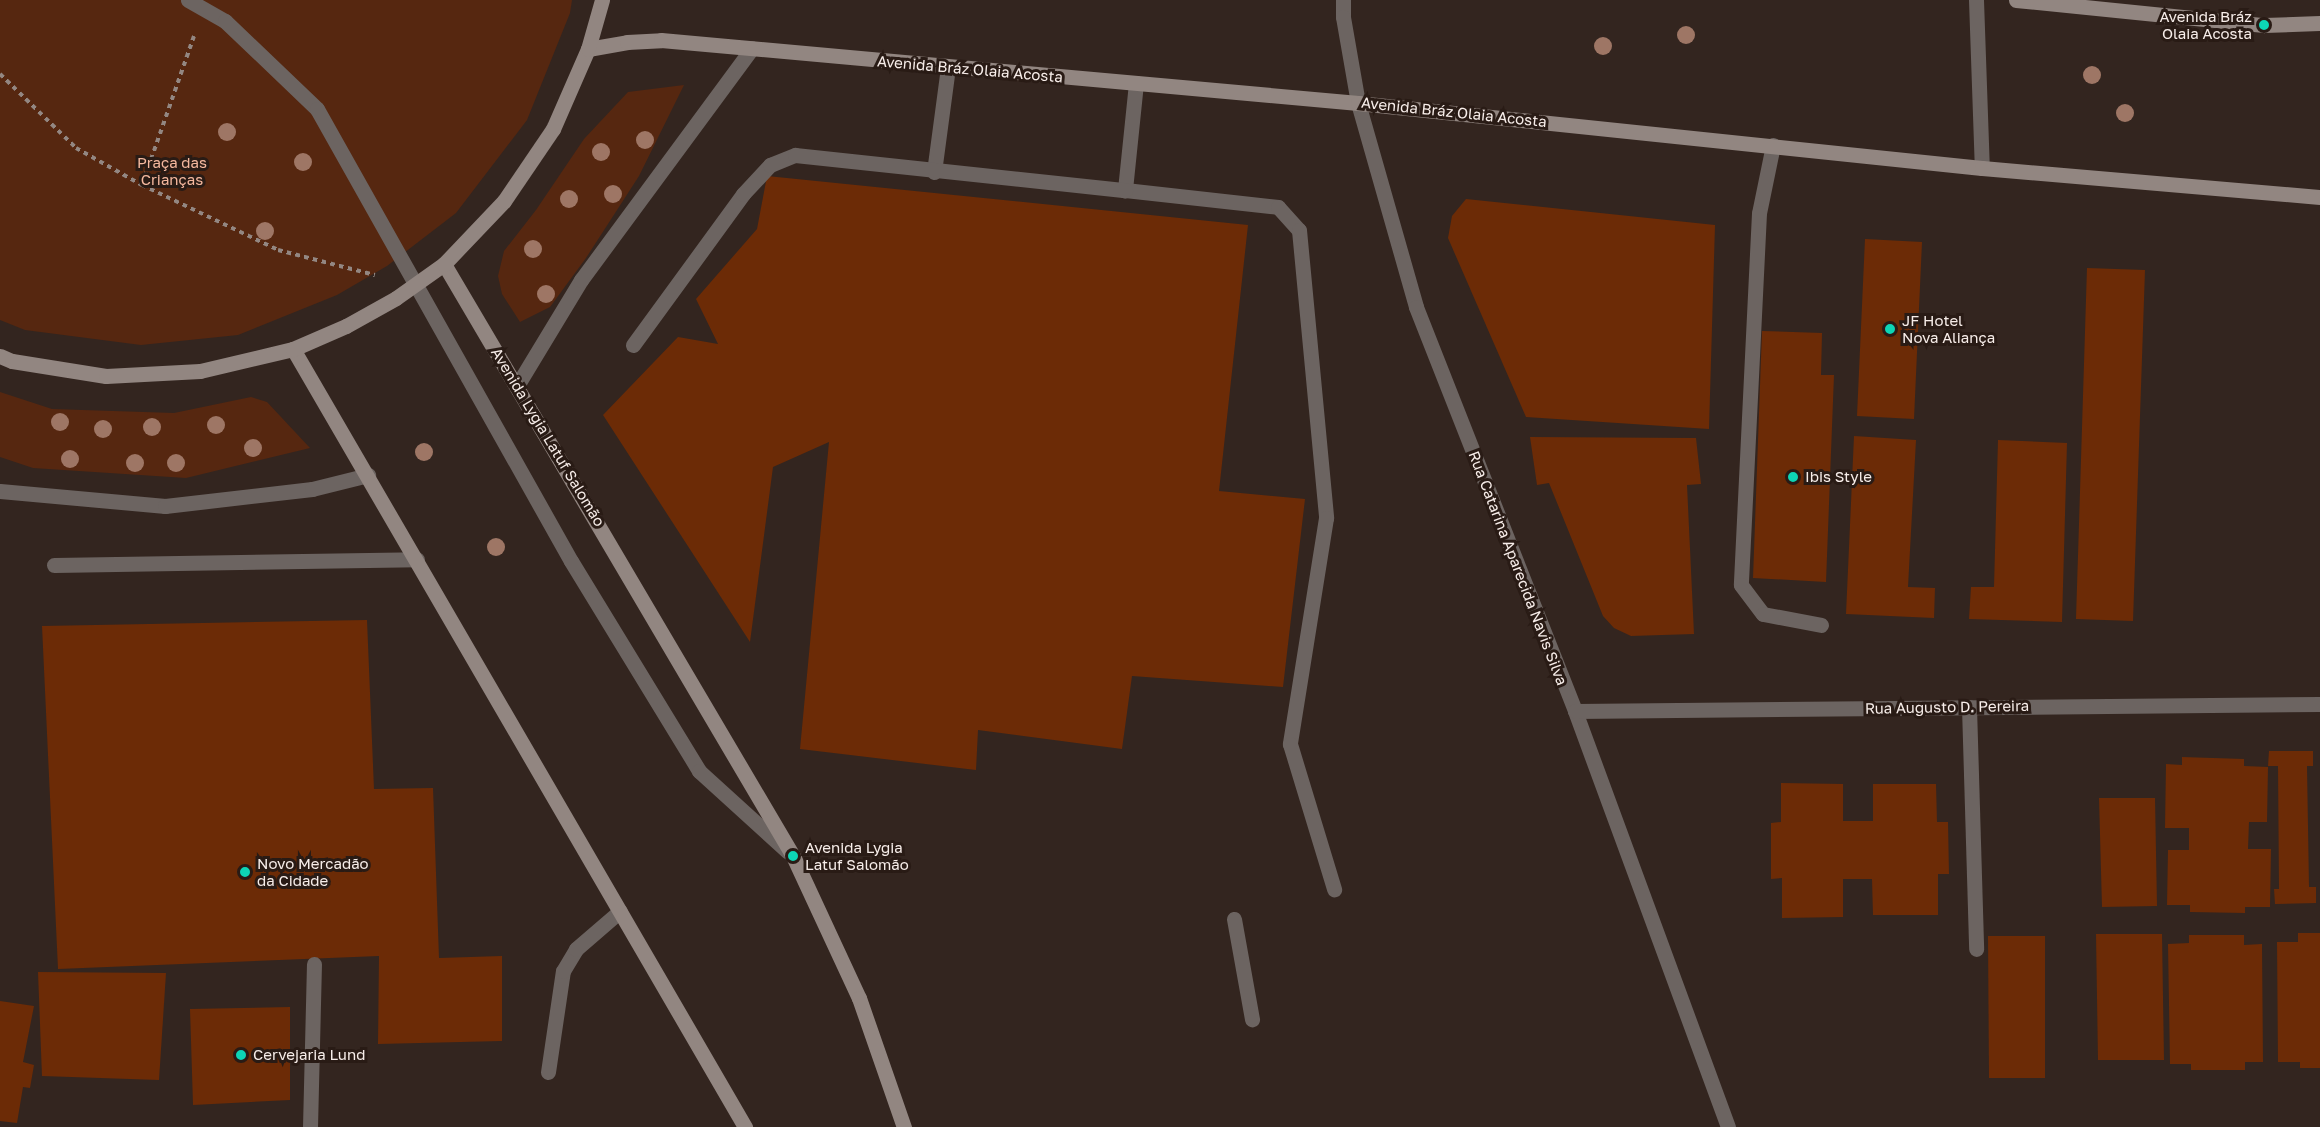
<!DOCTYPE html>
<meta charset="utf-8">
<style>
body{margin:0}
#map{position:relative;width:2320px;height:1127px;overflow:hidden;background:#33251f;font-family:"Golos Text",sans-serif}
div>[style]{position:absolute}
.green>*{inset:0;background:#562710}
.building>*{inset:0;background:#6c2b06}
.path>*{height:4px;margin-top:-2px;transform-origin:0;background:repeating-linear-gradient(90deg,#938782 0 4.5px,transparent 0 9px)}
.lane>*{height:15px;margin:-7.5px;padding:0 7.5px;transform-origin:7.5px;border-radius:7.5px;background:#6c6461}
.street>*{height:15px;margin:-7.5px;padding:0 7.5px;transform-origin:7.5px;border-radius:7.5px;background:#6c6461}
.secondary>*{height:15px;margin:-7.5px;padding:0 7.5px;transform-origin:7.5px;border-radius:7.5px;background:#928681}
.trees>*{width:18px;height:18px;margin:-9px;border-radius:50%;background:#9e7665}
.dots>*{width:16px;height:16px;translate:-50% -50%;box-sizing:border-box;border:3px solid #291b15;border-radius:50%}
span{translate:-50% -50%;white-space:nowrap;text-align:center;line-height:1.15;-webkit-text-stroke:6px #291b15;paint-order:stroke}
.poi-label{font-size:15px;color:#f7ede9}
.right{translate:-100% -50%;text-align:right}
.left{translate:0 -50%;text-align:left}
.street-label{font-size:15px;color:#f7ede9}
.park-label{font-size:15px;color:#f5b89e}
</style>
<div id="map">
<div class="green">
<div style="clip-path:polygon(0 0,572px 0,570px 13px,527px 120px,456px 213px,387px 266px,337px 295px,238px 335px,141px 345px,25px 330px,0 320px)"></div>
<div style="clip-path:polygon(684px 85px,639px 176px,586px 258px,550px 307px,520px 322px,502px 294px,498px 276px,504px 251px,536px 210px,584px 139px,628px 92px)"></div>
<div style="clip-path:polygon(0 392px,52px 409px,174px 413px,251px 397px,267px 402px,310px 448px,186px 478px,33px 468px,0 457px)"></div>
</div>
<div class="building">
<div style="clip-path:polygon(767px 176px,1248px 225px,1219px 491px,1305px 499px,1283px 687px,1132px 676px,1122px 749px,978px 730px,976px 770px,800px 749px,829px 442px,773px 467px,750px 642px,603px 415px,678px 337px,718px 344px,696px 299px,757px 229px)"></div>
<div style="clip-path:polygon(1466px 199px,1715px 225px,1709px 429px,1526px 417px,1448px 238px,1452px 216px)"></div>
<div style="clip-path:polygon(1865px 239px,1922px 242px,1914px 419px,1857px 416px)"></div>
<div style="clip-path:polygon(2087px 268px,2145px 270px,2133px 621px,2076px 619px)"></div>
<div style="clip-path:polygon(1762px 331px,1822px 333px,1821px 375px,1834px 375px,1826px 582px,1753px 578px)"></div>
<div style="clip-path:polygon(1854px 436px,1916px 440px,1908px 587px,1935px 588px,1934px 618px,1846px 614px)"></div>
<div style="clip-path:polygon(1530px 437px,1696px 438px,1701px 484px,1687px 485px,1694px 634px,1631px 636px,1614px 628px,1603px 616px,1549px 483px,1537px 485px)"></div>
<div style="clip-path:polygon(1998px 440px,2067px 443px,2062px 622px,1969px 619px,1971px 587px,1994px 587px)"></div>
<div style="clip-path:polygon(367px 620px,374px 789px,433px 788px,439px 958px,502px 956px,502px 1041px,378px 1044px,379px 956px,58px 969px,42px 626px)"></div>
<div style="clip-path:polygon(2269px 751px,2313px 751px,2313px 766px,2307px 766px,2309px 887px,2316px 887px,2316px 903px,2275px 904px,2274px 889px,2279px 889px,2278px 766px,2268px 766px)"></div>
<div style="clip-path:polygon(2182px 757px,2244px 759px,2244px 766px,2268px 767px,2267px 822px,2249px 822px,2248px 849px,2271px 849px,2270px 907px,2245px 907px,2245px 913px,2190px 912px,2190px 905px,2167px 905px,2168px 850px,2189px 850px,2189px 828px,2165px 828px,2166px 764px,2182px 765px)"></div>
<div style="clip-path:polygon(1781px 783px,1843px 784px,1843px 821px,1873px 821px,1873px 784px,1936px 784px,1937px 822px,1948px 822px,1949px 874px,1938px 874px,1938px 915px,1873px 915px,1872px 879px,1843px 879px,1843px 917px,1782px 918px,1782px 878px,1771px 879px,1771px 823px,1781px 822px)"></div>
<div style="clip-path:polygon(2099px 798px,2155px 798px,2157px 906px,2102px 907px)"></div>
<div style="clip-path:polygon(2298px 933px,2320px 933px,2320px 1068px,2300px 1068px,2300px 1062px,2278px 1062px,2277px 942px,2298px 942px)"></div>
<div style="clip-path:polygon(2096px 934px,2162px 934px,2164px 1060px,2098px 1060px)"></div>
<div style="clip-path:polygon(2189px 935px,2244px 935px,2244px 945px,2262px 944px,2263px 1062px,2245px 1062px,2245px 1070px,2191px 1070px,2191px 1064px,2170px 1064px,2168px 944px,2189px 943px)"></div>
<div style="clip-path:polygon(1988px 936px,2045px 936px,2045px 1078px,1989px 1078px)"></div>
<div style="clip-path:polygon(38px 972px,166px 973px,159px 1080px,42px 1076px)"></div>
<div style="clip-path:polygon(0 1001px,34px 1006px,23px 1062px,34px 1065px,30px 1088px,23px 1087px,17px 1123px,0 1121px)"></div>
<div style="clip-path:polygon(290px 1007px,290px 1100px,193px 1105px,190px 1009px)"></div>
</div>
<div class="path">
<div style="left:194px;top:36px;width:158px;rotate:109.2deg"></div>
<div style="left:142px;top:185px;width:151px;rotate:25.5deg"></div>
<div style="left:278px;top:250px;width:100px;rotate:14.5deg"></div>
<div style="left:0;top:74px;width:106px;rotate:44.2deg"></div>
<div style="left:76px;top:148px;width:76px;rotate:29.3deg"></div>
</div>
<div class="lane">
<div style="left:188px;top:0;width:43px;rotate:29.6deg"></div>
<div style="left:225px;top:21px;width:127px;rotate:43.7deg"></div>
<div style="left:317px;top:109px;width:518px;rotate:60.67deg"></div>
<div style="left:571px;top:561px;width:246px;rotate:58.6deg"></div>
<div style="left:699px;top:771px;width:120px;rotate:42.3deg"></div>
<div style="left:1136px;top:83px;width:108px;rotate:95.9deg"></div>
<div style="left:1125px;top:190px;width:154px;rotate:6.3deg"></div>
<div style="left:1278px;top:207px;width:31px;rotate:48deg"></div>
<div style="left:1299px;top:230px;width:289px;rotate:84.6deg"></div>
<div style="left:1326px;top:518px;width:229px;rotate:99.1deg"></div>
<div style="left:1290px;top:744px;width:152px;rotate:73.1deg"></div>
<div style="left:934px;top:172px;width:106px;rotate:-82.4deg"></div>
<div style="left:633px;top:345px;width:187px;rotate:-53.9deg"></div>
<div style="left:743px;top:194px;width:40px;rotate:-47deg"></div>
<div style="left:770px;top:165px;width:27px;rotate:-22deg"></div>
<div style="left:795px;top:155px;width:332px;rotate:6.1deg"></div>
<div style="left:54px;top:565px;width:363px;rotate:-0.9deg"></div>
<div style="left:1234px;top:919px;width:102px;rotate:79.8deg"></div>
<div style="left:548px;top:1072px;width:102px;rotate:-81.6deg"></div>
<div style="left:563px;top:971px;width:26px;rotate:-59deg"></div>
<div style="left:576px;top:949px;width:58px;rotate:-40.8deg"></div>
<div style="left:310px;top:1127px;width:163px;rotate:-88.6deg"></div>
</div>
<div class="street">
<div style="left:1343px;top:0;width:17px;rotate:90deg"></div>
<div style="left:1343px;top:17px;width:87px;rotate:80.1deg"></div>
<div style="left:1358px;top:103px;width:212px;rotate:74.1deg"></div>
<div style="left:1416px;top:307px;width:434px;rotate:68.5deg"></div>
<div style="left:1575px;top:711px;width:443px;rotate:69.8deg"></div>
<div style="left:1976px;top:0;width:168px;rotate:88deg"></div>
<div style="left:1773px;top:145px;width:69px;rotate:101.6deg"></div>
<div style="left:1759px;top:213px;width:372px;rotate:92.8deg"></div>
<div style="left:1741px;top:585px;width:36px;rotate:53deg"></div>
<div style="left:1763px;top:614px;width:59px;rotate:10.7deg"></div>
<div style="left:518px;top:384px;width:122px;rotate:-58.8deg"></div>
<div style="left:581px;top:280px;width:288px;rotate:-53.6deg"></div>
<div style="left:0;top:491px;width:166px;rotate:5.2deg"></div>
<div style="left:165px;top:506px;width:148px;rotate:-6.6deg"></div>
<div style="left:312px;top:489px;width:58px;rotate:-14deg"></div>
<div style="left:1969px;top:707px;width:242px;rotate:88.3deg"></div>
<div style="left:1575px;top:711px;width:745px;rotate:-0.54deg"></div>
</div>
<div class="secondary">
<div style="left:2016px;top:0;width:249px;rotate:5.8deg"></div>
<div style="left:2264px;top:25px;width:56px;rotate:-2deg"></div>
<div style="left:588px;top:49px;width:40px;rotate:-10deg"></div>
<div style="left:627px;top:42px;width:34px;rotate:-3deg"></div>
<div style="left:661px;top:40px;width:700px;rotate:5.16deg"></div>
<div style="left:1358px;top:103px;width:627px;rotate:5.95deg"></div>
<div style="left:1982px;top:168px;width:339px;rotate:4.9deg"></div>
<div style="left:444px;top:264px;width:687px;rotate:59.48deg"></div>
<div style="left:793px;top:856px;width:157px;rotate:65.1deg"></div>
<div style="left:859px;top:998px;width:137px;rotate:70.8deg"></div>
<div style="left:293px;top:349px;width:900px;rotate:59.84deg"></div>
<div style="left:0;top:356px;width:13px;rotate:23deg"></div>
<div style="left:12px;top:361px;width:95px;rotate:9.1deg"></div>
<div style="left:106px;top:376px;width:94px;rotate:-3deg"></div>
<div style="left:200px;top:371px;width:96px;rotate:-13.3deg"></div>
<div style="left:293px;top:349px;width:58px;rotate:-23.5deg"></div>
<div style="left:346px;top:326px;width:57px;rotate:-29.2deg"></div>
<div style="left:396px;top:298px;width:59px;rotate:-35.3deg"></div>
<div style="left:444px;top:264px;width:87px;rotate:-46.4deg"></div>
<div style="left:504px;top:201px;width:87px;rotate:-55.8deg"></div>
<div style="left:553px;top:129px;width:87px;rotate:-66.4deg"></div>
<div style="left:588px;top:49px;width:51px;rotate:-74.1deg"></div>
</div>
<div class="trees">
<div style="left:1686px;top:35px"></div>
<div style="left:1603px;top:46px"></div>
<div style="left:2092px;top:75px"></div>
<div style="left:2125px;top:113px"></div>
<div style="left:227px;top:132px"></div>
<div style="left:645px;top:140px"></div>
<div style="left:601px;top:152px"></div>
<div style="left:303px;top:162px"></div>
<div style="left:613px;top:194px"></div>
<div style="left:569px;top:199px"></div>
<div style="left:265px;top:231px"></div>
<div style="left:533px;top:249px"></div>
<div style="left:546px;top:294px"></div>
<div style="left:60px;top:422px"></div>
<div style="left:216px;top:425px"></div>
<div style="left:152px;top:427px"></div>
<div style="left:103px;top:429px"></div>
<div style="left:253px;top:448px"></div>
<div style="left:424px;top:452px"></div>
<div style="left:70px;top:459px"></div>
<div style="left:135px;top:463px"></div>
<div style="left:176px;top:463px"></div>
<div style="left:496px;top:547px"></div>
</div>
<div class="dots">
<div style="left:2264px;top:25px;background:#0dd5b5"></div>
<div style="left:1890px;top:329px;background:#0dd5b5"></div>
<div style="left:1793px;top:477px;background:#0dd5b5"></div>
<div style="left:793px;top:856px;background:#0dd5b5"></div>
<div style="left:245px;top:872px;background:#0dd5b5"></div>
<div style="left:241px;top:1055px;background:#0dd5b5"></div>
</div>
<div class="poi-label">
<span class="right" style="left:2252px;top:25px">Avenida Bráz<br>Olaia Acosta</span>
<span class="left" style="left:1902px;top:329px">JF Hotel<br>Nova Aliança</span>
<span class="left" style="left:1805px;top:477px">Ibis Style</span>
<span class="left" style="left:805px;top:856px">Avenida Lygia<br>Latuf Salomão</span>
<span class="left" style="left:257px;top:872px">Novo Mercadão<br>da Cidade</span>
<span class="left" style="left:253px;top:1055px">Cervejaria Lund</span>
</div>
<div class="street-label">
<span style="left:970px;top:69px;rotate:5deg">Avenida Bráz Olaia Acosta</span>
<span style="left:1454px;top:112px;rotate:6deg">Avenida Bráz Olaia Acosta</span>
<span style="left:548px;top:437px;rotate:59deg">Avenida Lygia Latuf Salomão</span>
<span style="left:1518px;top:568px;rotate:69deg">Rua Catarina Aparecida Navis Silva</span>
<span style="left:1947px;top:707px;rotate:-1deg">Rua Augusto D. Pereira</span>
</div>
<div class="park-label">
<span style="left:172px;top:171px">Praça das<br>Crianças</span>
</div>
</div>
